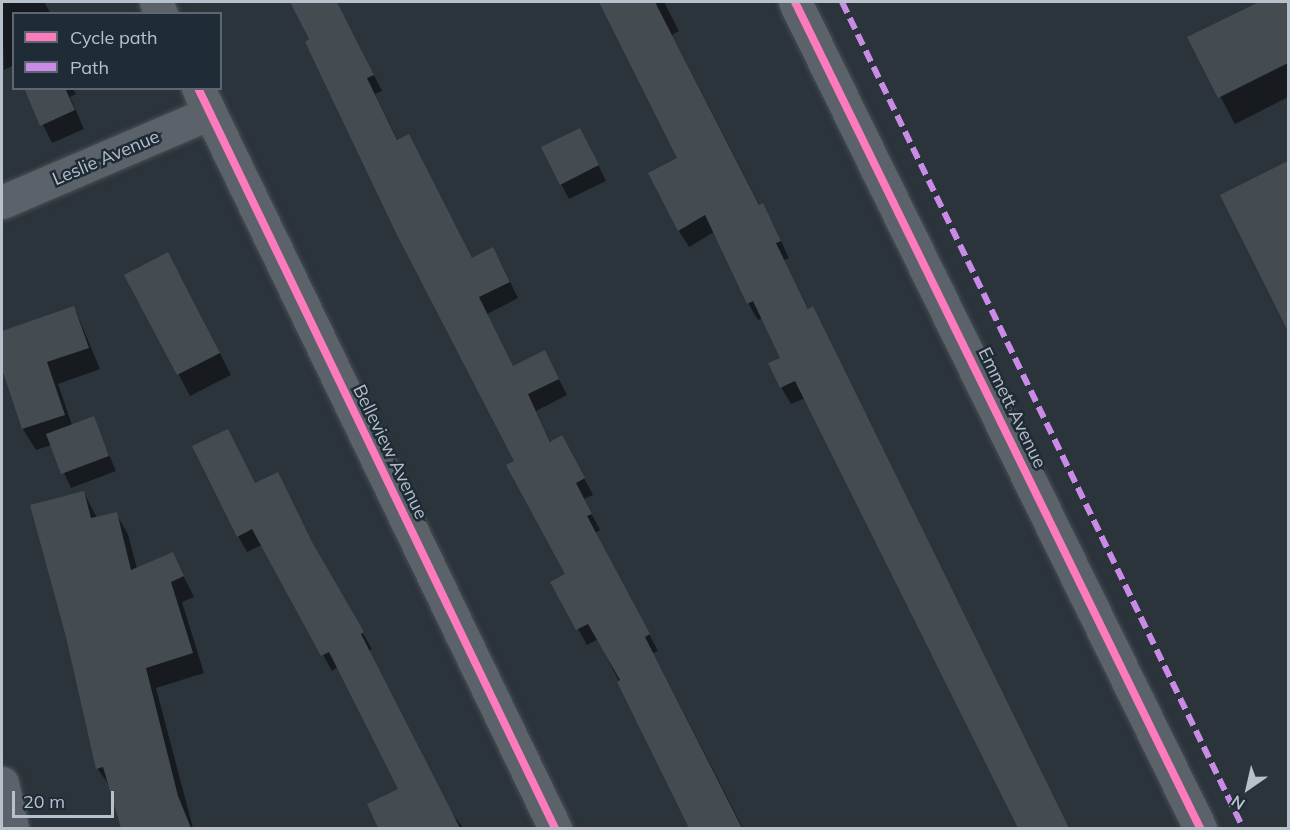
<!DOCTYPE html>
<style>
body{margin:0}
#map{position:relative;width:1290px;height:830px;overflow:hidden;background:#2c343b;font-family:Mulish,sans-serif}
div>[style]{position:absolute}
.shadow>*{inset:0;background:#0007}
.building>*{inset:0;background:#444b51}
.roads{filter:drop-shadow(0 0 2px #4a5055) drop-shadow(0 0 2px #4a5055)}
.minor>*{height:33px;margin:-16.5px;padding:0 16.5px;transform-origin:16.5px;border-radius:16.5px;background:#5c6269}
.quiet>*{height:6px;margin-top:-3px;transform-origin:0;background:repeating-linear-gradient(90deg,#ca8be6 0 12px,transparent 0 18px)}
.cycleway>*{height:8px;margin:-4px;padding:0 4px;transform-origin:4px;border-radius:4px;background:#fd7abc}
span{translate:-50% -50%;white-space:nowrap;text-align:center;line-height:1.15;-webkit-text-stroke:5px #1f2b36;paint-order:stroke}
.street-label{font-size:18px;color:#b7c1cb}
.frame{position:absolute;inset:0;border:3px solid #b7c1cb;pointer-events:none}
.legend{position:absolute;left:12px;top:12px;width:210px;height:78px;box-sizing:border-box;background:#1f2b36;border:2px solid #5c6772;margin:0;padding:8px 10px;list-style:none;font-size:18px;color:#b7c1cb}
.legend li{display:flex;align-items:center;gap:12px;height:30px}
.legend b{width:30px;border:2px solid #5c6772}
.north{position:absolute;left:1218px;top:758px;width:60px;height:60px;-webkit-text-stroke:4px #1f2b36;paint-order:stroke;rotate:214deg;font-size:16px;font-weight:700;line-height:24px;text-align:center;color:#b7c1cb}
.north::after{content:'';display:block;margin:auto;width:21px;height:27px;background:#b7c1cb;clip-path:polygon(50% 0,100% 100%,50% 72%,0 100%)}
.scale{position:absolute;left:12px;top:791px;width:102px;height:27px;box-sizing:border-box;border:3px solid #b7c1cb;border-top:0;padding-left:8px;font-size:18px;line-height:21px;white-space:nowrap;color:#b7c1cb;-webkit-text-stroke:4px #1f2b36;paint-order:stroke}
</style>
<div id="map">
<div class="shadow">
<div style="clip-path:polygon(2px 2px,44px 2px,51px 14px,14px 14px,14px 65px,4px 70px)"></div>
<div style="clip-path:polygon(291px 2px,337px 2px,382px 91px,375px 94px,398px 141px,472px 260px,493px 249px,502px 265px,518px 298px,487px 314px,513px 367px,553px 368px,567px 395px,536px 411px,551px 443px,571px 453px,593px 495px,584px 499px,600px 530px,595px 533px,658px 651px,653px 653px,743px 828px,691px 828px,598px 639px,587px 645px,578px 629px,567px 575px,516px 462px)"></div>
<div style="clip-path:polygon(601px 2px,664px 2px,679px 31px,672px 35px,760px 206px,772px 222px,789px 258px,784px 260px,809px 310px,813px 308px,822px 325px,1068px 828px,1020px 828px,805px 398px,791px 404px,781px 387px,782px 359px,763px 318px,758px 320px,748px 303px,714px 232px,689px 247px,679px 231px,650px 173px,679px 159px)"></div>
<div style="clip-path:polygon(1263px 2px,1288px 2px,1288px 97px,1235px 124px,1189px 38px)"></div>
<div style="clip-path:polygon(25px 88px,73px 88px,76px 94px,70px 97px,84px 129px,52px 143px)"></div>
<div style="clip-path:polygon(588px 144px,606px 181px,569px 199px,561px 184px)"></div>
<div style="clip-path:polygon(1288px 163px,1288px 328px,1222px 196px)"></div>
<div style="clip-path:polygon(126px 275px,180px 275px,231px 375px,190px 396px)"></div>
<div style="clip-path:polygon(74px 307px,100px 369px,58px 384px,72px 425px,93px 418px,116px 471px,71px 488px,51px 445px,36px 450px,23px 429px,2px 365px,2px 332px)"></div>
<div style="clip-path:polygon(277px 474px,320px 560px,372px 649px,369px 651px,449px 809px,463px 828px,380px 828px,369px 805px,400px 790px,338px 667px,332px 671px,262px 545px,247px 552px,238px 536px,255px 485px)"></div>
<div style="clip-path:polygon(84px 493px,97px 518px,116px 514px,128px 534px,137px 569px,172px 553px,194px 597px,182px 602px,204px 673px,156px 688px,193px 828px,123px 828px,111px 788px,97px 768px)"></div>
</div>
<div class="building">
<div style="clip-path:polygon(290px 2px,337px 2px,374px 75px,367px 78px,397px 140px,409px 134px,472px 258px,493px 247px,510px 282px,479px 297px,513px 366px,545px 350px,559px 379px,528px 394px,550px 442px,562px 435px,585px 478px,576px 483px,592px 514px,587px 516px,650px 634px,645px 637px,742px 828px,689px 828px,617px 682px,620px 680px,588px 624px,576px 630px,550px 582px,565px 574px,506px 465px,514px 461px,396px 233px,305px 42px,309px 39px)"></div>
<div style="clip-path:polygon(599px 2px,655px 2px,759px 205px,763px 203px,781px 241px,776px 243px,808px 309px,813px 306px,1069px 828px,1018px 828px,795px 381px,780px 388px,768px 363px,780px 358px,753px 301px,747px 304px,705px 215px,678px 231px,648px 173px,677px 158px)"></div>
<div style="clip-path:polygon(1259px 2px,1288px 2px,1288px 63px,1218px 98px,1187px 37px)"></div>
<div style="clip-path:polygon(24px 88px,65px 88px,75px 110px,40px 126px)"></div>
<div style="clip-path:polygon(580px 128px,599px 165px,560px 185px,541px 147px)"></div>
<div style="clip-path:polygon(1288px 161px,1288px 331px,1220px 195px)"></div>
<div style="clip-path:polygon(168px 252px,220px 353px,177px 375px,124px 275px)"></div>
<div style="clip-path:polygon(74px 306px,89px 348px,47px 362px,65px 415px,22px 429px,2px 369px,2px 331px)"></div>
<div style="clip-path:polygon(94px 416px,109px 456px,61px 474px,46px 434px)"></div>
<div style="clip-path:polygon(228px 429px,255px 483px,278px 472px,312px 542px,364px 632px,361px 634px,460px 828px,378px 828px,367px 804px,398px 789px,329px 652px,321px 656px,252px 529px,237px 537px,192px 446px)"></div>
<div style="clip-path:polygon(84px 491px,91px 518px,117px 512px,131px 570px,173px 552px,184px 576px,171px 582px,193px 653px,146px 668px,178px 796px,191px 828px,121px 828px,103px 767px,96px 769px,66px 637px,30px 505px)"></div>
</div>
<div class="roads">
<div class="minor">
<div style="left:156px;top:2px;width:13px;rotate:67deg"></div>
<div style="left:795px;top:2px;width:920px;rotate:63.88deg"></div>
<div style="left:198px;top:88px;width:822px;rotate:64.25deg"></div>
<div style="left:2px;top:202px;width:226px;rotate:-23.2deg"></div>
<div style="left:2px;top:783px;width:46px;rotate:77.5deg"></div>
</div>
</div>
<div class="quiet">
<div style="left:842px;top:2px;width:918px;rotate:64.1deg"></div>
</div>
<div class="cycleway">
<div style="left:795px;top:2px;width:920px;rotate:63.88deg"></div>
<div style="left:198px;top:88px;width:822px;rotate:64.25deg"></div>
</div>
<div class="street-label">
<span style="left:106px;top:158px;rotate:-23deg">Leslie Avenue</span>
<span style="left:1012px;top:408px;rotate:64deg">Emmett Avenue</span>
<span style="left:390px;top:452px;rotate:64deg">Belleview Avenue</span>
</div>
<div class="frame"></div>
<ul class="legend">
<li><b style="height:8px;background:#fd7abc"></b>Cycle path</li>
<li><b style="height:8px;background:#ca8be6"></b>Path</li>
</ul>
<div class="north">N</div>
<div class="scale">20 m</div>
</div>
